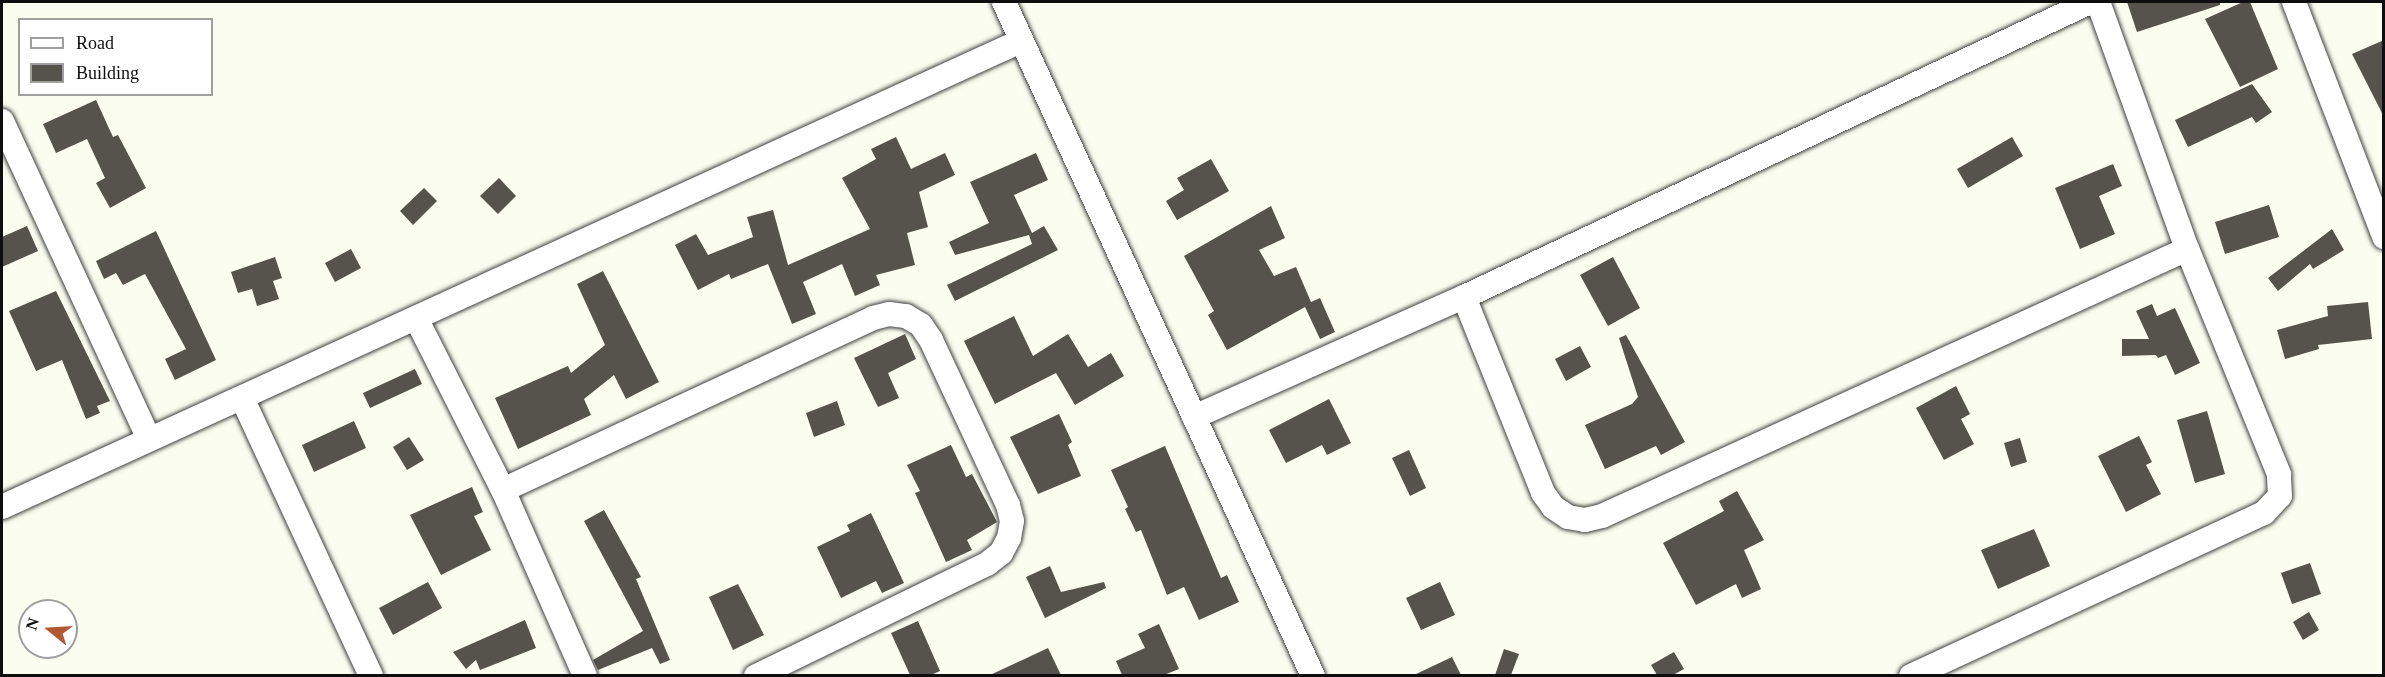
<!DOCTYPE html>
<style>
body{margin:0}
#map{position:relative;width:2385px;height:677px;overflow:hidden;background:#fbfdf0;font-family:Georgia,serif}
div>[style]{position:absolute}
.building>*{inset:0;background:#55534b}
.roads{filter:drop-shadow(0 0 2px #414141) drop-shadow(0 0 2px #414141)}
.minor>*{height:24px;margin:-12px;padding:0 12px;transform-origin:12px;border-radius:12px;background:#fff}
span{translate:-50% -50%;white-space:nowrap;text-align:center;line-height:1.15;-webkit-text-stroke:6px #fff;paint-order:stroke}
.frame{position:absolute;inset:0;border:3px solid #0e0e0e;pointer-events:none}
.legend{position:absolute;left:18px;top:18px;width:195px;height:78px;box-sizing:border-box;background:#fff;border:2px solid #9f9f9f;margin:0;padding:8px 10px;list-style:none;font-size:18px;color:#0e0e0e}
.legend li{display:flex;align-items:center;gap:12px;height:30px}
.legend b{width:30px;border:2px solid #9f9f9f}
.north{position:absolute;left:18px;top:599px;width:60px;height:60px;box-sizing:border-box;background:#fff;border:2px solid #9f9f9f;border-radius:50%;rotate:288deg;font-size:16px;font-weight:700;line-height:24px;text-align:center;color:#0e0e0e}
.north::after{content:'';display:block;margin:auto;width:21px;height:27px;background:#b05933;clip-path:polygon(50% 0,100% 100%,50% 72%,0 100%)}
</style>
<div id="map">
<div class="building">
<div style="clip-path:polygon(2127px 2px,2220px 2px,2220px 5px,2137px 32px)"></div>
<div style="clip-path:polygon(2243px 2px,2250px 2px,2278px 69px,2240px 87px,2205px 19px)"></div>
<div style="clip-path:polygon(2384px 40px,2384px 117px,2352px 54px)"></div>
<div style="clip-path:polygon(2252px 84px,2272px 112px,2256px 123px,2252px 117px,2188px 147px,2175px 120px)"></div>
<div style="clip-path:polygon(96px 100px,113px 137px,118px 135px,146px 188px,110px 208px,96px 183px,105px 178px,87px 139px,56px 153px,43px 124px)"></div>
<div style="clip-path:polygon(896px 137px,911px 169px,945px 153px,955px 175px,919px 192px,928px 227px,907px 233px,915px 265px,876px 275px,880px 285px,855px 296px,842px 264px,803px 282px,816px 314px,792px 324px,768px 264px,731px 279px,729px 274px,698px 290px,675px 245px,696px 234px,708px 255px,753px 237px,747px 217px,773px 210px,788px 265px,870px 229px,842px 178px,876px 159px,871px 149px)"></div>
<div style="clip-path:polygon(2012px 137px,2023px 156px,1968px 188px,1957px 169px)"></div>
<div style="clip-path:polygon(1036px 153px,1048px 180px,1014px 195px,1032px 233px,1044px 226px,1058px 250px,955px 301px,947px 285px,1032px 244px,1029px 235px,955px 255px,949px 242px,989px 223px,970px 182px)"></div>
<div style="clip-path:polygon(1211px 159px,1229px 191px,1177px 220px,1166px 201px,1184px 190px,1177px 178px)"></div>
<div style="clip-path:polygon(2113px 164px,2122px 186px,2099px 196px,2115px 234px,2080px 249px,2055px 188px)"></div>
<div style="clip-path:polygon(499px 178px,516px 196px,498px 214px,480px 196px)"></div>
<div style="clip-path:polygon(424px 188px,437px 201px,413px 225px,400px 211px)"></div>
<div style="clip-path:polygon(2269px 205px,2279px 237px,2225px 254px,2215px 222px)"></div>
<div style="clip-path:polygon(1271px 206px,1285px 238px,1259px 250px,1274px 276px,1296px 267px,1311px 302px,1320px 298px,1335px 332px,1320px 339px,1305px 307px,1227px 350px,1208px 315px,1214px 311px,1184px 256px)"></div>
<div style="clip-path:polygon(27px 226px,38px 251px,2px 267px,2px 237px)"></div>
<div style="clip-path:polygon(2332px 229px,2344px 250px,2313px 269px,2310px 264px,2278px 291px,2268px 278px)"></div>
<div style="clip-path:polygon(156px 231px,216px 360px,175px 380px,165px 359px,186px 349px,145px 274px,123px 285px,116px 273px,104px 279px,96px 261px)"></div>
<div style="clip-path:polygon(351px 249px,361px 268px,335px 282px,325px 263px)"></div>
<div style="clip-path:polygon(275px 257px,282px 278px,273px 281px,279px 299px,257px 306px,252px 289px,238px 293px,231px 272px)"></div>
<div style="clip-path:polygon(1613px 257px,1640px 308px,1608px 326px,1580px 275px)"></div>
<div style="clip-path:polygon(603px 271px,659px 382px,626px 399px,614px 375px,584px 399px,591px 415px,518px 449px,495px 398px,568px 366px,571px 373px,605px 345px,577px 284px)"></div>
<div style="clip-path:polygon(56px 291px,110px 401px,97px 406px,100px 413px,86px 419px,62px 360px,36px 371px,9px 311px)"></div>
<div style="clip-path:polygon(2368px 302px,2372px 339px,2318px 345px,2319px 349px,2285px 359px,2277px 330px,2328px 316px,2327px 306px)"></div>
<div style="clip-path:polygon(2152px 304px,2157px 316px,2175px 308px,2200px 363px,2175px 375px,2166px 355px,2158px 358px,2156px 355px,2122px 356px,2122px 339px,2149px 339px,2136px 311px)"></div>
<div style="clip-path:polygon(1014px 316px,1033px 356px,1068px 334px,1088px 367px,1111px 353px,1124px 376px,1075px 405px,1056px 373px,995px 404px,964px 341px)"></div>
<div style="clip-path:polygon(905px 334px,916px 359px,888px 373px,899px 398px,878px 407px,854px 358px)"></div>
<div style="clip-path:polygon(1626px 335px,1685px 442px,1661px 455px,1656px 446px,1605px 469px,1585px 425px,1632px 404px,1638px 397px,1619px 338px)"></div>
<div style="clip-path:polygon(1580px 346px,1591px 367px,1566px 381px,1555px 359px)"></div>
<div style="clip-path:polygon(415px 369px,422px 384px,370px 408px,363px 393px)"></div>
<div style="clip-path:polygon(1956px 386px,1970px 414px,1961px 419px,1974px 444px,1944px 460px,1916px 408px)"></div>
<div style="clip-path:polygon(1329px 399px,1351px 443px,1327px 455px,1322px 445px,1286px 463px,1269px 430px)"></div>
<div style="clip-path:polygon(837px 401px,845px 425px,814px 437px,806px 413px)"></div>
<div style="clip-path:polygon(2207px 411px,2225px 474px,2195px 483px,2177px 420px)"></div>
<div style="clip-path:polygon(1059px 414px,1072px 442px,1068px 445px,1081px 476px,1038px 494px,1010px 437px)"></div>
<div style="clip-path:polygon(354px 421px,366px 448px,314px 472px,302px 445px)"></div>
<div style="clip-path:polygon(2139px 436px,2152px 462px,2146px 465px,2161px 494px,2126px 512px,2098px 456px)"></div>
<div style="clip-path:polygon(409px 437px,424px 460px,407px 470px,393px 447px)"></div>
<div style="clip-path:polygon(2020px 438px,2027px 462px,2011px 467px,2004px 443px)"></div>
<div style="clip-path:polygon(951px 445px,966px 477px,972px 474px,997px 522px,967px 540px,972px 550px,946px 562px,915px 493px,920px 491px,907px 465px)"></div>
<div style="clip-path:polygon(1165px 446px,1221px 578px,1227px 575px,1239px 602px,1199px 620px,1184px 587px,1167px 595px,1141px 530px,1136px 532px,1125px 509px,1128px 507px,1111px 470px)"></div>
<div style="clip-path:polygon(1409px 450px,1426px 488px,1410px 496px,1392px 458px)"></div>
<div style="clip-path:polygon(472px 487px,483px 512px,474px 516px,491px 550px,441px 575px,410px 515px)"></div>
<div style="clip-path:polygon(1737px 491px,1764px 540px,1744px 550px,1761px 589px,1742px 598px,1736px 584px,1696px 605px,1663px 543px,1724px 511px,1719px 501px)"></div>
<div style="clip-path:polygon(604px 510px,641px 577px,636px 579px,670px 660px,660px 664px,652px 648px,598px 670px,593px 660px,643px 631px,584px 521px)"></div>
<div style="clip-path:polygon(871px 513px,904px 583px,882px 593px,876px 581px,841px 598px,817px 547px,850px 531px,847px 525px)"></div>
<div style="clip-path:polygon(2034px 529px,2050px 566px,1998px 589px,1981px 550px)"></div>
<div style="clip-path:polygon(2310px 563px,2321px 594px,2292px 604px,2281px 573px)"></div>
<div style="clip-path:polygon(1050px 566px,1061px 592px,1104px 582px,1106px 588px,1045px 618px,1026px 577px)"></div>
<div style="clip-path:polygon(428px 582px,442px 608px,393px 635px,379px 608px)"></div>
<div style="clip-path:polygon(1440px 582px,1455px 615px,1421px 630px,1406px 598px)"></div>
<div style="clip-path:polygon(738px 584px,764px 635px,733px 650px,709px 597px)"></div>
<div style="clip-path:polygon(2309px 612px,2319px 630px,2303px 640px,2293px 622px)"></div>
<div style="clip-path:polygon(525px 620px,536px 648px,480px 670px,476px 660px,466px 669px,453px 652px)"></div>
<div style="clip-path:polygon(918px 621px,940px 671px,931px 675px,910px 675px,891px 633px)"></div>
<div style="clip-path:polygon(1159px 624px,1179px 669px,1164px 675px,1122px 675px,1116px 661px,1145px 648px,1138px 634px)"></div>
<div style="clip-path:polygon(1048px 648px,1061px 675px,990px 675px)"></div>
<div style="clip-path:polygon(1504px 649px,1519px 654px,1511px 675px,1495px 675px)"></div>
<div style="clip-path:polygon(1674px 652px,1684px 669px,1673px 675px,1657px 675px,1651px 665px)"></div>
<div style="clip-path:polygon(1452px 657px,1461px 675px,1414px 675px)"></div>
</div>
<div class="roads">
<div class="minor">
<div style="left:1004px;top:2px;width:741px;rotate:65.37deg"></div>
<div style="left:2294px;top:2px;width:252px;rotate:69deg"></div>
<div style="left:2px;top:121px;width:350px;rotate:65.2deg"></div>
<div style="left:1464px;top:297px;width:211px;rotate:68deg"></div>
<div style="left:1543px;top:493px;width:17px;rotate:54deg"></div>
<div style="left:1553px;top:507px;width:18px;rotate:34deg"></div>
<div style="left:1568px;top:517px;width:17px;rotate:10deg"></div>
<div style="left:1585px;top:520px;width:17px;rotate:-13deg"></div>
<div style="left:1602px;top:516px;width:643px;rotate:-24.53deg"></div>
<div style="left:416px;top:318px;width:193px;rotate:63.2deg"></div>
<div style="left:503px;top:490px;width:203px;rotate:66.2deg"></div>
<div style="left:243px;top:400px;width:304px;rotate:65.1deg"></div>
<div style="left:1194px;top:417px;width:295px;rotate:-24deg"></div>
<div style="left:1464px;top:297px;width:692px;rotate:-25.23deg"></div>
<div style="left:503px;top:490px;width:408px;rotate:-24.9deg"></div>
<div style="left:873px;top:318px;width:16px;rotate:-14deg"></div>
<div style="left:889px;top:314px;width:17px;rotate:7deg"></div>
<div style="left:906px;top:316px;width:17px;rotate:31deg"></div>
<div style="left:921px;top:325px;width:18px;rotate:56deg"></div>
<div style="left:931px;top:340px;width:182px;rotate:65deg"></div>
<div style="left:1008px;top:505px;width:16px;rotate:76deg"></div>
<div style="left:1012px;top:521px;width:17px;rotate:100deg"></div>
<div style="left:1009px;top:538px;width:17px;rotate:118deg"></div>
<div style="left:1001px;top:553px;width:18px;rotate:142deg"></div>
<div style="left:987px;top:564px;width:257px;rotate:154.1deg"></div>
<div style="left:2px;top:507px;width:1120px;rotate:-24.58deg"></div>
<div style="left:1911px;top:676px;width:389px;rotate:-24.8deg"></div>
<div style="left:2264px;top:513px;width:23px;rotate:-47deg"></div>
<div style="left:2280px;top:496px;width:22px;rotate:-93deg"></div>
<div style="left:2279px;top:474px;width:243px;rotate:-112.2deg"></div>
<div style="left:2187px;top:249px;width:263px;rotate:-109.8deg"></div>
</div>
</div>
<div class="frame"></div>
<ul class="legend">
<li><b style="height:8px;background:#fff"></b>Road</li>
<li><b style="height:16px;background:#55534b"></b>Building</li>
</ul>
<div class="north">N</div>
</div>
